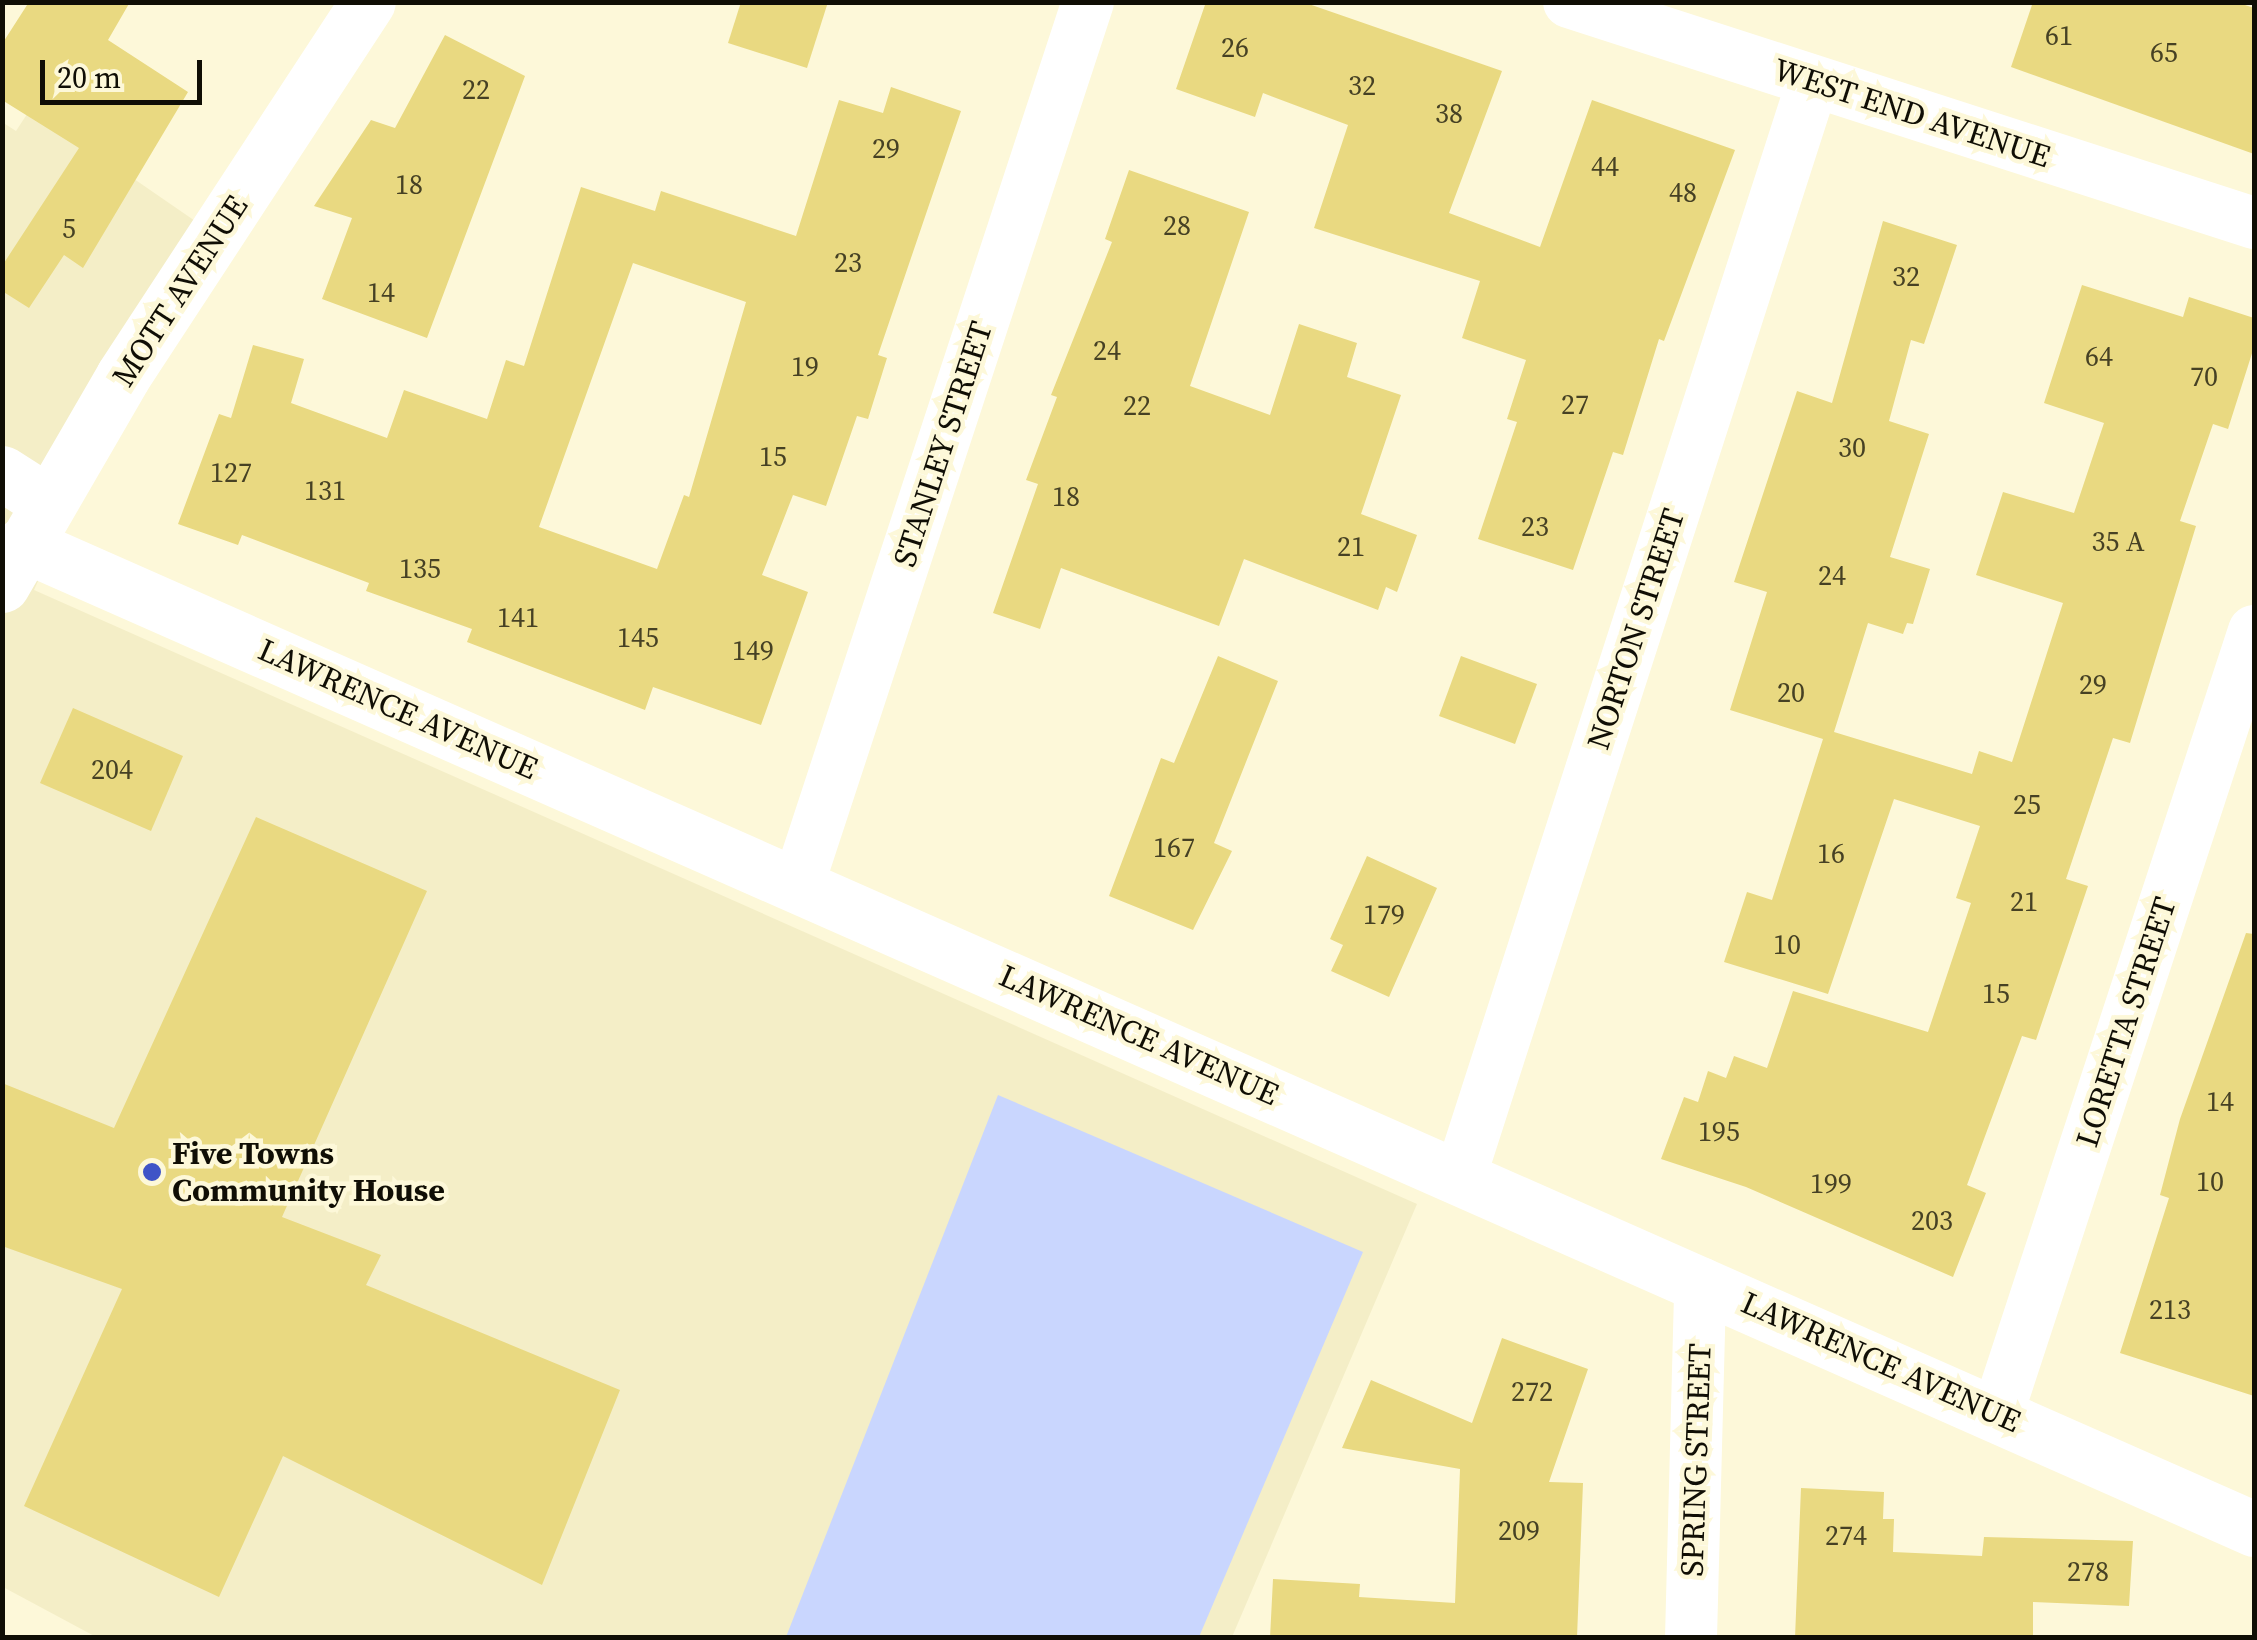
<!DOCTYPE html>
<style>
body{margin:0}
#map{position:relative;width:2257px;height:1640px;overflow:hidden;background:#fdf8d9;font-family:"Source Serif 4",serif}
div>[style]{position:absolute}
.built>*{inset:0;background:#f4eec7}
.green>*{inset:0;background:#c9d6fe}
.building>*{inset:0;background:#e9d981}
.minor>*{height:52px;margin:-26px;padding:0 26px;transform-origin:26px;border-radius:26px;background:#fff}
.tertiary>*{height:55px;margin:-27.5px;padding:0 27.5px;transform-origin:27.5px;border-radius:27.5px;background:#fff}
.dots>*{width:28px;height:28px;translate:-50% -50%;box-sizing:border-box;border:5px solid #fdf8d9;border-radius:50%}
span{translate:-50% -50%;white-space:nowrap;text-align:center;line-height:1.15;-webkit-text-stroke:9px #fdf8d9;paint-order:stroke}
.number-label{font-size:28px;color:#464124}
.number-label span{-webkit-text-stroke-width:0}
.street-label{font-size:32px;color:#100e05}
.poi-label{font-size:32px;color:#100e05;font-weight:700}
.left{translate:0 -50%;text-align:left}
.frame{position:absolute;inset:0;border:5px solid #100e05;pointer-events:none}
.scale{position:absolute;left:40px;top:60px;width:162px;height:45px;box-sizing:border-box;border:5px solid #100e05;border-top:0;padding-left:12px;font-size:30px;line-height:35px;white-space:nowrap;color:#100e05;-webkit-text-stroke:8px #fdf8d9;paint-order:stroke}
</style>
<div id="map">
<div class="built">
<div style="clip-path:polygon(31px 108px,214px 234px,106px 431px,34px 590px,1417px 1204px,1232px 1637px,98px 1638px,3px 1587px,2px 122px,16px 131px)"></div>
</div>
<div class="green">
<div style="clip-path:polygon(998px 1095px,1363px 1252px,1199px 1637px,786px 1637px)"></div>
</div>
<div class="building">
<div style="clip-path:polygon(29px 2px,130px 2px,108px 40px,188px 92px,83px 268px,64px 255px,29px 308px,2px 291px,2px 266px,79px 148px,2px 100px,2px 44px)"></div>
<div style="clip-path:polygon(741px 2px,828px 2px,807px 68px,728px 43px)"></div>
<div style="clip-path:polygon(1206px 2px,1303px 2px,1502px 71px,1449px 213px,1540px 247px,1592px 100px,1735px 150px,1664px 341px,1659px 339px,1623px 455px,1613px 452px,1573px 570px,1478px 539px,1517px 422px,1507px 419px,1526px 360px,1462px 338px,1480px 281px,1314px 228px,1348px 125px,1263px 93px,1255px 117px,1176px 89px)"></div>
<div style="clip-path:polygon(2033px 2px,2236px 2px,2254px 8px,2254px 154px,2011px 67px)"></div>
<div style="clip-path:polygon(445px 35px,525px 76px,427px 338px,322px 299px,352px 218px,314px 206px,371px 120px,395px 128px)"></div>
<div style="clip-path:polygon(evenodd,891px 87px,961px 111px,878px 355px,887px 358px,868px 419px,857px 416px,826px 506px,793px 495px,762px 575px,808px 592px,761px 725px,653px 687px,645px 710px,467px 642px,472px 629px,366px 591px,369px 583px,242px 535px,238px 545px,178px 524px,219px 414px,231px 418px,253px 345px,304px 359px,291px 403px,387px 438px,404px 390px,487px 419px,506px 360px,524px 366px,581px 187px,655px 211px,661px 191px,796px 236px,839px 100px,883px 113px,891px 87px,633px 263px,746px 302px,689px 497px,684px 495px,657px 569px,539px 527px,633px 263px)"></div>
<div style="clip-path:polygon(1129px 170px,1249px 212px,1190px 386px,1270px 415px,1299px 324px,1357px 343px,1347px 377px,1401px 395px,1361px 514px,1417px 535px,1397px 592px,1386px 587px,1378px 610px,1244px 559px,1219px 626px,1061px 568px,1040px 629px,993px 613px,1038px 484px,1026px 480px,1057px 397px,1051px 395px,1112px 242px,1105px 239px)"></div>
<div style="clip-path:polygon(1883px 221px,1957px 245px,1924px 344px,1911px 340px,1889px 421px,1929px 434px,1890px 557px,1930px 569px,1913px 624px,1907px 623px,1903px 634px,1868px 623px,1834px 732px,1972px 774px,1979px 751px,2012px 762px,2063px 603px,1976px 575px,2003px 492px,2074px 513px,2104px 423px,2044px 403px,2082px 285px,2183px 317px,2189px 297px,2254px 318px,2254px 347px,2228px 429px,2213px 424px,2180px 521px,2196px 526px,2130px 743px,2113px 738px,2066px 879px,2088px 886px,2036px 1040px,2022px 1036px,1967px 1185px,1986px 1193px,1953px 1277px,1746px 1187px,1661px 1159px,1684px 1097px,1698px 1102px,1708px 1071px,1726px 1078px,1734px 1056px,1767px 1068px,1793px 991px,1928px 1032px,1971px 903px,1956px 898px,1980px 826px,1894px 799px,1828px 994px,1724px 962px,1747px 892px,1772px 900px,1823px 739px,1730px 710px,1767px 592px,1734px 582px,1797px 391px,1832px 403px)"></div>
<div style="clip-path:polygon(1218px 656px,1278px 681px,1214px 843px,1232px 851px,1193px 930px,1109px 896px,1161px 758px,1174px 763px)"></div>
<div style="clip-path:polygon(1461px 656px,1537px 684px,1515px 744px,1439px 716px)"></div>
<div style="clip-path:polygon(73px 708px,183px 756px,151px 831px,40px 783px)"></div>
<div style="clip-path:polygon(256px 817px,427px 891px,282px 1217px,381px 1255px,366px 1285px,620px 1390px,542px 1585px,283px 1456px,219px 1597px,24px 1506px,122px 1289px,2px 1246px,2px 1083px,114px 1128px)"></div>
<div style="clip-path:polygon(1367px 856px,1437px 888px,1389px 997px,1331px 971px,1343px 945px,1330px 939px)"></div>
<div style="clip-path:polygon(2246px 933px,2254px 934px,2254px 1396px,2120px 1353px,2169px 1198px,2160px 1195px,2180px 1119px)"></div>
<div style="clip-path:polygon(1502px 1338px,1588px 1369px,1549px 1482px,1583px 1483px,1577px 1638px,1270px 1638px,1273px 1579px,1360px 1584px,1359px 1597px,1455px 1603px,1460px 1469px,1342px 1448px,1371px 1380px,1472px 1423px)"></div>
<div style="clip-path:polygon(1801px 1488px,1884px 1492px,1883px 1519px,1894px 1519px,1893px 1552px,1982px 1556px,1984px 1537px,2133px 1541px,2129px 1606px,2033px 1602px,2033px 1638px,1795px 1638px)"></div>
</div>
<div class="minor">
<div style="left:1569px;top:2px;width:720px;rotate:17.88deg"></div>
<div style="left:798px;top:885px;width:929px;rotate:-71.82deg"></div>
<div style="left:1460px;top:1177px;width:1151px;rotate:-72.15deg"></div>
<div style="left:1998px;top:1412px;width:822px;rotate:-71.85deg"></div>
<div style="left:1691px;top:1638px;width:355px;rotate:-88.5deg"></div>
</div>
<div class="tertiary">
<div style="left:2px;top:473px;width:52px;rotate:32.5deg"></div>
<div style="left:23px;top:544px;width:2439px;rotate:23.82deg"></div>
<div style="left:2px;top:585px;width:241px;rotate:-59.9deg"></div>
<div style="left:123px;top:376px;width:447px;rotate:-56.8deg"></div>
</div>
<div class="dots">
<div style="left:152px;top:1172px;background:#3f54c7"></div>
</div>
<div class="number-label">
<span style="left:2059px;top:35px">61</span>
<span style="left:1235px;top:47px">26</span>
<span style="left:2164px;top:52px">65</span>
<span style="left:1362px;top:85px">32</span>
<span style="left:476px;top:89px">22</span>
<span style="left:1449px;top:113px">38</span>
<span style="left:886px;top:148px">29</span>
<span style="left:1605px;top:166px">44</span>
<span style="left:409px;top:184px">18</span>
<span style="left:1683px;top:192px">48</span>
<span style="left:1177px;top:225px">28</span>
<span style="left:69px;top:228px">5</span>
<span style="left:848px;top:262px">23</span>
<span style="left:1906px;top:276px">32</span>
<span style="left:381px;top:292px">14</span>
<span style="left:1107px;top:350px">24</span>
<span style="left:2099px;top:356px">64</span>
<span style="left:805px;top:366px">19</span>
<span style="left:2204px;top:376px">70</span>
<span style="left:1575px;top:404px">27</span>
<span style="left:1137px;top:405px">22</span>
<span style="left:1852px;top:447px">30</span>
<span style="left:773px;top:456px">15</span>
<span style="left:231px;top:472px">127</span>
<span style="left:325px;top:490px">131</span>
<span style="left:1066px;top:496px">18</span>
<span style="left:1535px;top:526px">23</span>
<span style="left:2118px;top:541px">35 A</span>
<span style="left:1351px;top:546px">21</span>
<span style="left:420px;top:568px">135</span>
<span style="left:1832px;top:575px">24</span>
<span style="left:518px;top:617px">141</span>
<span style="left:638px;top:637px">145</span>
<span style="left:753px;top:650px">149</span>
<span style="left:2093px;top:684px">29</span>
<span style="left:1791px;top:692px">20</span>
<span style="left:112px;top:769px">204</span>
<span style="left:2027px;top:804px">25</span>
<span style="left:1174px;top:847px">167</span>
<span style="left:1831px;top:853px">16</span>
<span style="left:2024px;top:901px">21</span>
<span style="left:1384px;top:914px">179</span>
<span style="left:1787px;top:944px">10</span>
<span style="left:1996px;top:993px">15</span>
<span style="left:2220px;top:1101px">14</span>
<span style="left:1719px;top:1131px">195</span>
<span style="left:2210px;top:1181px">10</span>
<span style="left:1831px;top:1183px">199</span>
<span style="left:1932px;top:1220px">203</span>
<span style="left:2170px;top:1309px">213</span>
<span style="left:1532px;top:1391px">272</span>
<span style="left:1519px;top:1530px">209</span>
<span style="left:1846px;top:1535px">274</span>
<span style="left:2088px;top:1571px">278</span>
</div>
<div class="street-label">
<span style="left:1912px;top:113px;rotate:18deg">WEST END AVENUE</span>
<span style="left:180px;top:291px;rotate:-57deg">MOTT AVENUE</span>
<span style="left:943px;top:444px;rotate:-72deg">STANLEY STREET</span>
<span style="left:1636px;top:629px;rotate:-72deg">NORTON STREET</span>
<span style="left:398px;top:709px;rotate:24deg">LAWRENCE AVENUE</span>
<span style="left:2126px;top:1022px;rotate:-72deg">LORETTA STREET</span>
<span style="left:1139px;top:1035px;rotate:24deg">LAWRENCE AVENUE</span>
<span style="left:1881px;top:1362px;rotate:24deg">LAWRENCE AVENUE</span>
<span style="left:1696px;top:1460px;rotate:-88deg">SPRING STREET</span>
</div>
<div class="poi-label">
<span class="left" style="left:172px;top:1172px">Five Towns<br>Community House</span>
</div>
<div class="frame"></div>
<div class="scale">20 m</div>
</div>
